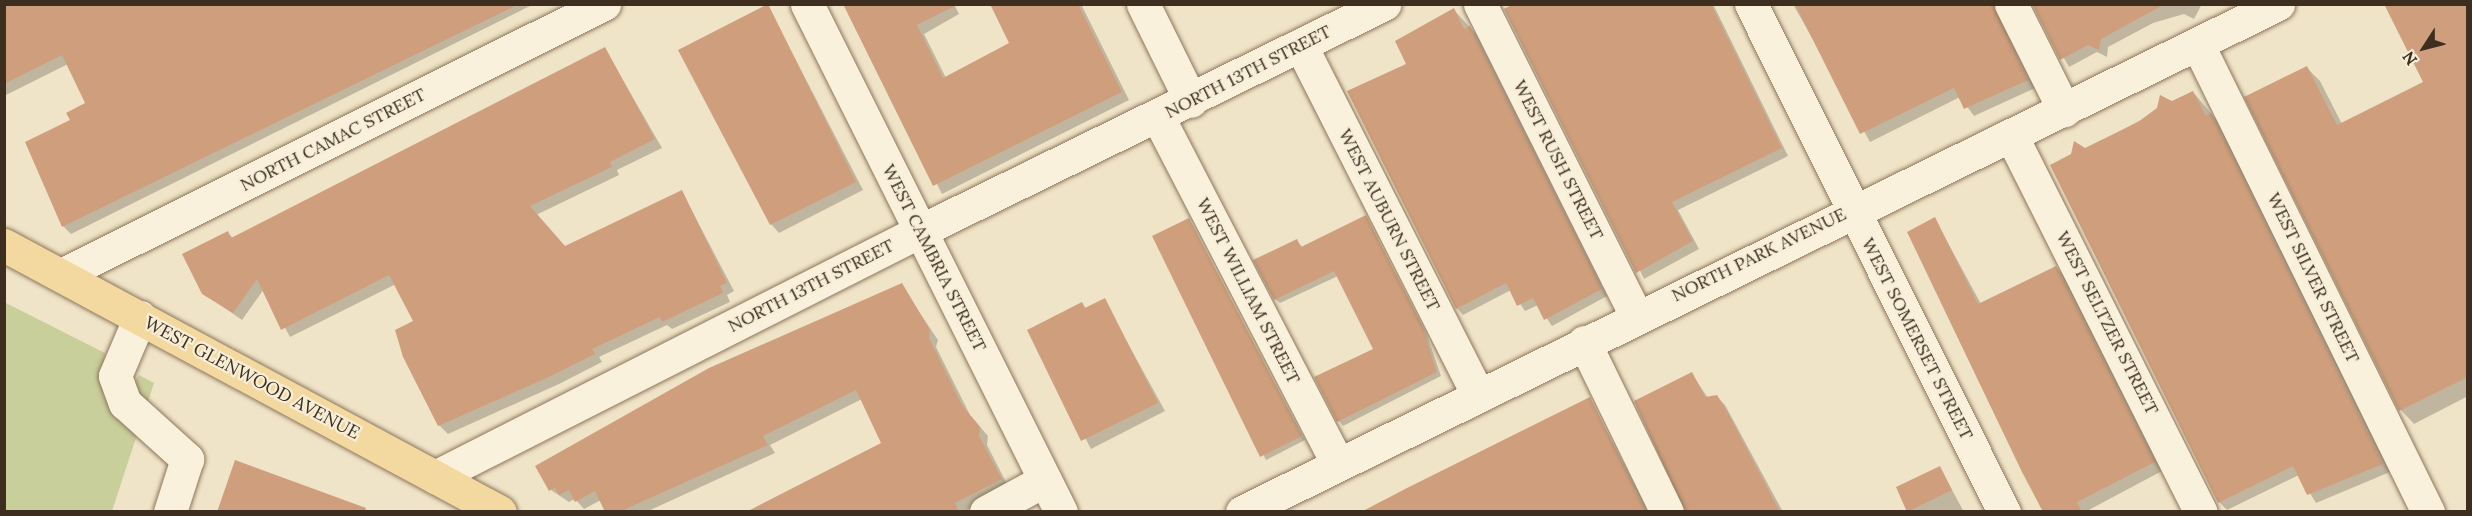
<!DOCTYPE html>
<style>
body{margin:0}
#map{position:relative;width:2472px;height:516px;overflow:hidden;background:#f0e4c8;font-family:Lora,serif}
div>[style]{position:absolute}
.green>*{inset:0;background:#c9cf9b}
.shadow>*{inset:0;background:#0003}
.building>*{inset:0;background:#cf9f7d}
.roads{filter:drop-shadow(0 0 2px #8d765c) drop-shadow(0 0 2px #8d765c)}
.minor>*{height:33px;margin:-16.5px;padding:0 16.5px;transform-origin:16.5px;border-radius:16.5px;background:#faf1dc}
.major>*{height:33px;margin:-16.5px;padding:0 16.5px;transform-origin:16.5px;border-radius:16.5px;background:#f3d9a0}
span{translate:-50% -50%;white-space:nowrap;text-align:center;line-height:1.15;-webkit-text-stroke:4.5px #f7eed8;paint-order:stroke}
.street-label{font-size:18px;color:#3d2e20}
.frame{position:absolute;inset:0;border:6px solid #3d2e20;pointer-events:none}
.north{position:absolute;left:2394px;top:18px;width:60px;height:60px;-webkit-text-stroke:4px #f7eed8;paint-order:stroke;rotate:234deg;font-size:16px;font-weight:700;line-height:24px;text-align:center;color:#3d2e20}
.north::after{content:'';display:block;margin:auto;width:21px;height:27px;background:#3d2e20;clip-path:polygon(50% 0,100% 100%,50% 72%,0 100%)}
</style>
<div id="map">
<div class="green">
<div style="clip-path:polygon(4px 302px,105px 353px,103px 370px,132px 388px,139px 375px,154px 383px,112px 511px,5px 511px)"></div>
</div>
<div class="shadow">
<div style="clip-path:polygon(4px 4px,534px 4px,71px 234px,63px 226px,72px 121px,87px 104px,68px 64px,4px 96px)"></div>
<div style="clip-path:polygon(845px 4px,954px 4px,959px 14px,924px 34px,946px 78px,1011px 44px,992px 4px,1081px 4px,1129px 100px,942px 194px)"></div>
<div style="clip-path:polygon(1517px 4px,1713px 4px,1788px 156px,1678px 210px,1699px 249px,1644px 279px)"></div>
<div style="clip-path:polygon(1793px 4px,2002px 4px,2035px 88px,1974px 116px,1960px 97px,1870px 142px)"></div>
<div style="clip-path:polygon(2034px 4px,2202px 4px,2194px 19px,2184px 14px,2153px 23px,2108px 47px,2107px 57px,2097px 52px,2069px 67px)"></div>
<div style="clip-path:polygon(2468px 4px,2468px 396px,2414px 424px,2401px 410px,2246px 97px,2307px 68px,2320px 81px,2342px 124px,2425px 83px)"></div>
<div style="clip-path:polygon(768px 6px,863px 190px,779px 233px,771px 224px)"></div>
<div style="clip-path:polygon(1454px 10px,1476px 34px,1607px 296px,1552px 326px,1538px 305px,1525px 311px,1511px 290px,1463px 315px,1457px 308px,1408px 64px)"></div>
<div style="clip-path:polygon(605px 49px,662px 148px,617px 170px,619px 175px,536px 215px,566px 248px,682px 192px,734px 291px,727px 295px,730px 302px,672px 329px,667px 325px,599px 357px,602px 362px,559px 384px,448px 434px,439px 425px,415px 322px,396px 284px,290px 337px,264px 289px,242px 320px,203px 293px,228px 233px,233px 238px)"></div>
<div style="clip-path:polygon(2193px 92px,2219px 123px,2390px 472px,2316px 503px,2299px 475px,2227px 510px,2219px 502px,2085px 150px)"></div>
<div style="clip-path:polygon(1366px 217px,1426px 332px,1441px 376px,1343px 426px,1339px 421px,1375px 350px,1338px 276px,1280px 303px,1275px 299px,1297px 241px,1303px 248px)"></div>
<div style="clip-path:polygon(1935px 219px,1981px 304px,2056px 267px,2064px 276px,2162px 471px,2085px 512px,2043px 512px)"></div>
<div style="clip-path:polygon(1188px 220px,1305px 440px,1266px 460px,1154px 237px)"></div>
<div style="clip-path:polygon(901px 285px,938px 340px,936px 347px,970px 415px,988px 436px,987px 445px,1009px 488px,963px 512px,777px 512px,883px 443px,862px 399px,770px 445px,775px 453px,646px 512px,607px 512px,601px 500px,584px 509px,575px 499px,569px 502px,551px 490px)"></div>
<div style="clip-path:polygon(1104px 300px,1165px 411px,1091px 449px,1029px 331px,1082px 304px,1087px 309px)"></div>
<div style="clip-path:polygon(1692px 374px,1708px 398px,1717px 397px,1725px 405px,1783px 512px,1685px 512px)"></div>
<div style="clip-path:polygon(1590px 399px,1649px 512px,1364px 512px)"></div>
<div style="clip-path:polygon(1940px 468px,1964px 512px,1909px 512px,1908px 511px)"></div>
</div>
<div class="building">
<div style="clip-path:polygon(4px 4px,519px 4px,62px 227px,25px 142px,70px 120px,66px 113px,85px 103px,62px 55px,4px 84px)"></div>
<div style="clip-path:polygon(768px 4px,856px 182px,770px 225px,678px 50px)"></div>
<div style="clip-path:polygon(843px 4px,959px 4px,917px 25px,943px 78px,1009px 43px,990px 4px,1078px 4px,1122px 92px,933px 186px)"></div>
<div style="clip-path:polygon(1513px 4px,1711px 4px,1782px 148px,1672px 202px,1693px 241px,1636px 273px,1504px 9px)"></div>
<div style="clip-path:polygon(1795px 4px,1993px 4px,2028px 80px,1964px 109px,1954px 88px,1860px 134px)"></div>
<div style="clip-path:polygon(2032px 4px,2165px 4px,2101px 39px,2099px 50px,2088px 45px,2060px 60px)"></div>
<div style="clip-path:polygon(2384px 4px,2468px 4px,2468px 377px,2399px 411px,2244px 97px,2307px 66px,2337px 125px,2423px 82px)"></div>
<div style="clip-path:polygon(1454px 8px,1464px 29px,1470px 26px,1602px 289px,1544px 320px,1533px 298px,1517px 306px,1506px 283px,1456px 309px,1347px 91px,1406px 64px,1395px 41px)"></div>
<div style="clip-path:polygon(605px 47px,655px 139px,610px 162px,612px 167px,530px 206px,565px 246px,682px 190px,727px 283px,720px 286px,723px 293px,662px 322px,660px 317px,592px 349px,595px 354px,551px 376px,438px 426px,403px 357px,395px 330px,413px 321px,389px 275px,281px 330px,257px 279px,233px 313px,202px 294px,182px 254px,228px 231px,231px 238px)"></div>
<div style="clip-path:polygon(2193px 91px,2206px 116px,2211px 113px,2383px 464px,2307px 495px,2293px 466px,2218px 503px,2050px 165px,2071px 154px,2074px 141px,2085px 148px,2138px 122px,2157px 108px,2160px 95px,2172px 101px)"></div>
<div style="clip-path:polygon(1366px 215px,1422px 326px,1437px 372px,1337px 422px,1314px 377px,1373px 349px,1334px 271px,1274px 300px,1253px 260px,1297px 239px,1301px 247px)"></div>
<div style="clip-path:polygon(1935px 217px,1978px 304px,2056px 266px,2155px 462px,2077px 502px,2082px 512px,2043px 512px,2022px 472px,1907px 232px)"></div>
<div style="clip-path:polygon(1189px 218px,1302px 436px,1260px 457px,1152px 236px)"></div>
<div style="clip-path:polygon(902px 283px,930px 330px,929px 338px,962px 405px,980px 427px,979px 436px,1002px 479px,955px 503px,959px 512px,746px 512px,881px 443px,856px 390px,763px 436px,768px 445px,619px 512px,605px 512px,595px 491px,575px 502px,569px 490px,559px 495px,555px 488px,549px 491px,535px 466px,709px 368px)"></div>
<div style="clip-path:polygon(1105px 298px,1158px 403px,1081px 441px,1027px 330px,1082px 302px,1085px 308px)"></div>
<div style="clip-path:polygon(1692px 372px,1705px 397px,1717px 395px,1727px 411px,1780px 512px,1685px 512px,1634px 401px)"></div>
<div style="clip-path:polygon(1590px 397px,1646px 512px,1361px 512px,1407px 488px)"></div>
<div style="clip-path:polygon(235px 460px,366px 508px,365px 512px,217px 512px)"></div>
<div style="clip-path:polygon(1940px 466px,1952px 490px,1907px 512px,1896px 487px)"></div>
</div>
<div class="roads">
<div class="minor">
<div style="left:807px;top:4px;width:568px;rotate:63.43deg"></div>
<div style="left:1143px;top:4px;width:108px;rotate:63.7deg"></div>
<div style="left:1480px;top:4px;width:348px;rotate:63.4deg"></div>
<div style="left:1751px;top:4px;width:568px;rotate:63.53deg"></div>
<div style="left:2011px;top:4px;width:119px;rotate:63.4deg"></div>
<div style="left:2198px;top:45px;width:521px;rotate:63.78deg"></div>
<div style="left:1301px;top:46px;width:391px;rotate:63.1deg"></div>
<div style="left:1158px;top:117px;width:391px;rotate:62.6deg"></div>
<div style="left:2011px;top:135px;width:422px;rotate:63.3deg"></div>
<div style="left:61px;top:275px;width:607px;rotate:-26.52deg"></div>
<div style="left:140px;top:317px;width:64px;rotate:113deg"></div>
<div style="left:115px;top:376px;width:29px;rotate:70deg"></div>
<div style="left:125px;top:403px;width:84px;rotate:42.1deg"></div>
<div style="left:187px;top:459px;width:56px;rotate:107.8deg"></div>
<div style="left:1584px;top:342px;width:189px;rotate:64deg"></div>
<div style="left:435px;top:477px;width:544px;rotate:-26.89deg"></div>
<div style="left:920px;top:231px;width:517px;rotate:-26.07deg"></div>
<div style="left:986px;top:512px;width:67px;rotate:-28.5deg"></div>
<div style="left:1242px;top:512px;width:1154px;rotate:-26.12deg"></div>
</div>
<div class="major">
<div style="left:4px;top:245px;width:563px;rotate:28.29deg"></div>
</div>
</div>
<div class="street-label">
<span style="left:1248px;top:72px;rotate:-27deg">NORTH 13TH STREET</span>
<span style="left:333px;top:140px;rotate:-27deg">NORTH CAMAC STREET</span>
<span style="left:1558px;top:160px;rotate:63deg">WEST RUSH STREET</span>
<span style="left:1389px;top:220px;rotate:63deg">WEST AUBURN STREET</span>
<span style="left:1759px;top:255px;rotate:-26deg">NORTH PARK AVENUE</span>
<span style="left:934px;top:258px;rotate:63deg">WEST CAMBRIA STREET</span>
<span style="left:2313px;top:278px;rotate:64deg">WEST SILVER STREET</span>
<span style="left:811px;top:286px;rotate:-27deg">NORTH 13TH STREET</span>
<span style="left:1248px;top:291px;rotate:63deg">WEST WILLIAM STREET</span>
<span style="left:2107px;top:323px;rotate:63deg">WEST SELTZER STREET</span>
<span style="left:1917px;top:339px;rotate:63deg">WEST SOMERSET STREET</span>
<span style="left:252px;top:378px;rotate:28deg">WEST GLENWOOD AVENUE</span>
</div>
<div class="frame"></div>
<div class="north">N</div>
</div>
